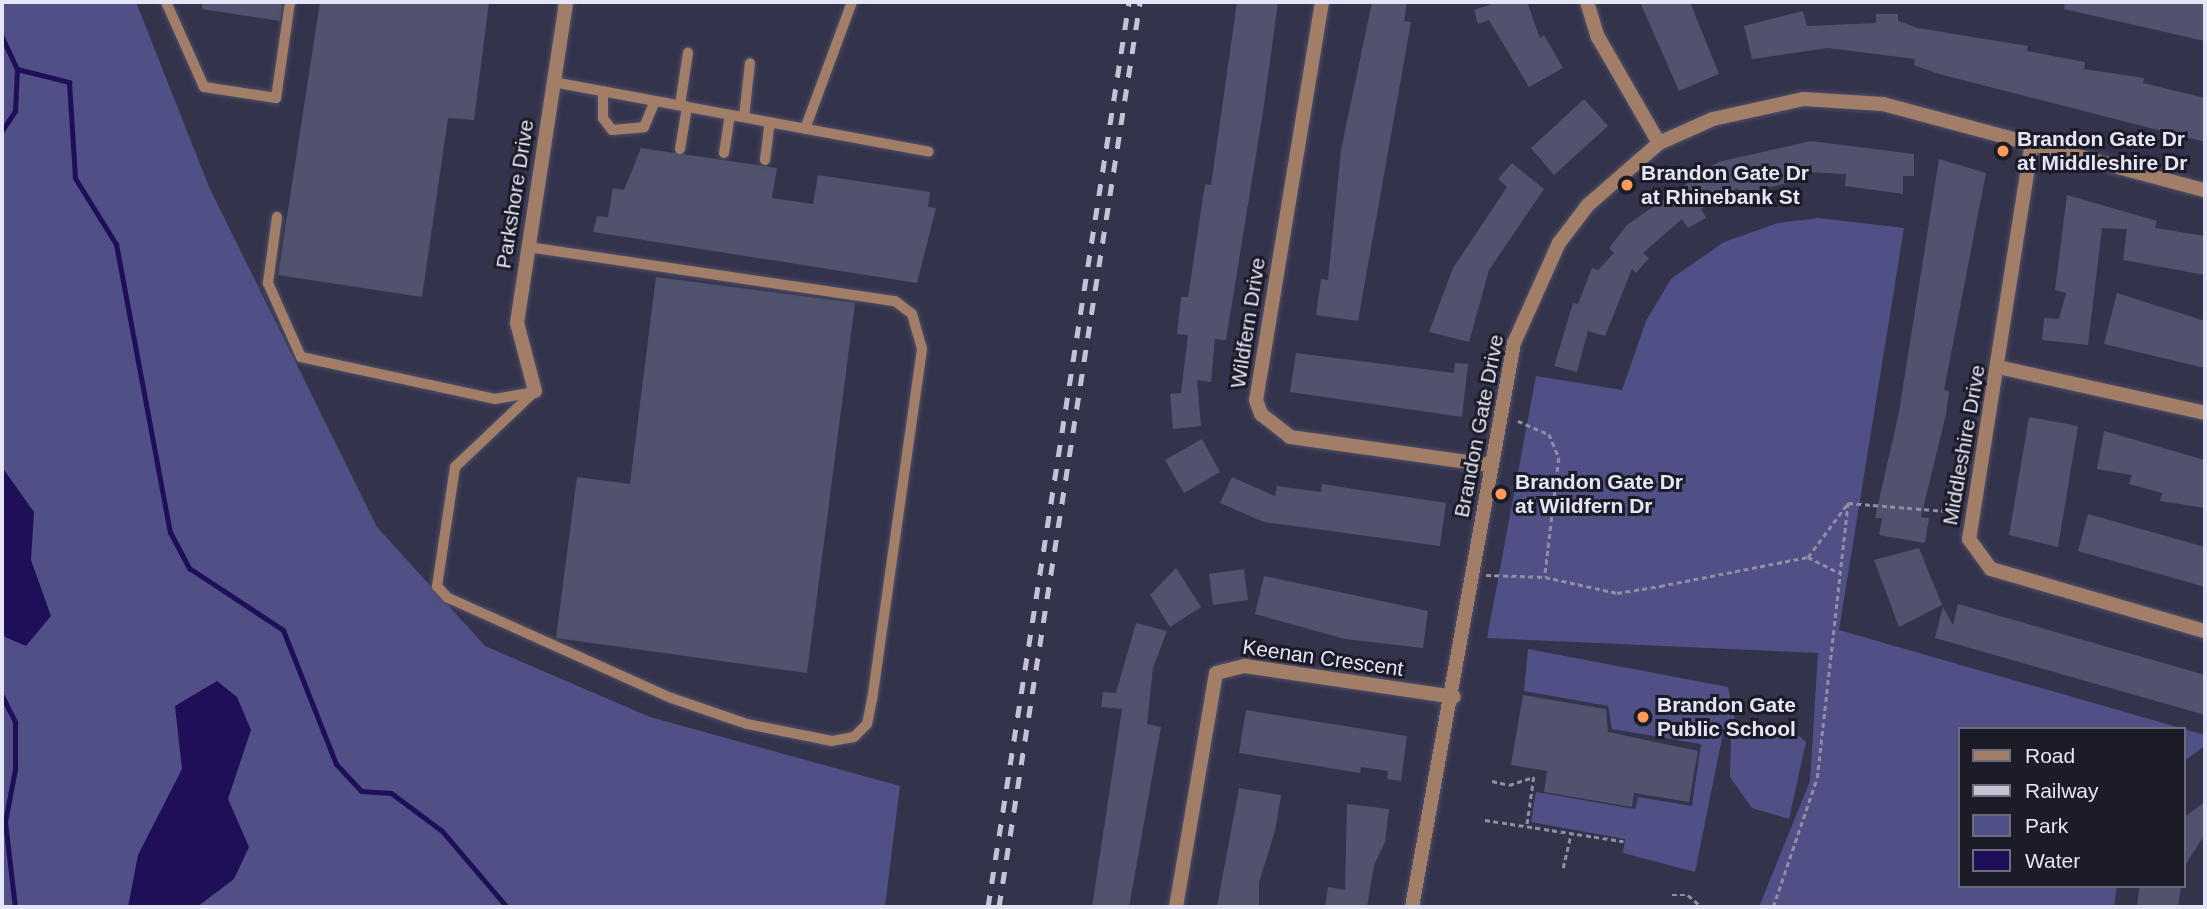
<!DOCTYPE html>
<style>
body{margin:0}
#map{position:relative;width:2207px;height:909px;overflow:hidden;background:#33334c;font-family:Arial,sans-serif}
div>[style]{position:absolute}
.green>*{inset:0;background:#505087}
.water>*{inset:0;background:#1e0f58}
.stream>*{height:5px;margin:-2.5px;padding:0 2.5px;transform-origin:2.5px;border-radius:2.5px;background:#1e0f58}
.building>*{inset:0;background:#51526d}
.path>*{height:2.5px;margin-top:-1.25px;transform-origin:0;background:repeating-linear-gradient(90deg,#8f8fa3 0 5px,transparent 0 8.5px)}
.roads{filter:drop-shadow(0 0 2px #4f4f67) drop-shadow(0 0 2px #4f4f67)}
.lane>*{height:10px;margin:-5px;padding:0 5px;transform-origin:5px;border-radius:5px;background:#a27e68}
.street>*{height:14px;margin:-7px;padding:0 7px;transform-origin:7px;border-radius:7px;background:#a27e68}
.rail>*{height:5px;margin-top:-2.5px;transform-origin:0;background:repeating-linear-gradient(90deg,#c3c3d5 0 12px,transparent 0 24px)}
.dots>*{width:19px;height:19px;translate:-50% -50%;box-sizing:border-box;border:4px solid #1c1c28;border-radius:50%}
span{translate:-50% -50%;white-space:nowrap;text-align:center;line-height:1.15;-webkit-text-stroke:6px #1c1c28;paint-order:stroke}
.poi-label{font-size:21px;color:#e4e5f5;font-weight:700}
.left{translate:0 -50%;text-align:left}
.street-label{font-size:21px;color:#e4e5f5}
.frame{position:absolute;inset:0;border:4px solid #e4e5f5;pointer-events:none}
.legend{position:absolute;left:1958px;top:727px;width:228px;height:161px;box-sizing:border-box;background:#1c1c28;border:2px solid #6c6c7a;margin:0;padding:9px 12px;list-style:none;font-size:21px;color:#e4e5f5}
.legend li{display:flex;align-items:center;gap:14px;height:35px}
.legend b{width:35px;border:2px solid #6c6c7a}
</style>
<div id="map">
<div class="green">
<div style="clip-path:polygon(2px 2px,136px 2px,209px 187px,377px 527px,485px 646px,650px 717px,900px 786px,885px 907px,2px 907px)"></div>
<div style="clip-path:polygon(1818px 218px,1904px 228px,1839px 630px,2205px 735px,2205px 746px,2184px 761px,2184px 729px,1960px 729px,1960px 886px,2117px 886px,2114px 907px,1759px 907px,1810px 781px,1818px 653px,1487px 638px,1536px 376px,1622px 390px,1646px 321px,1671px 279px,1724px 242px,1778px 223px)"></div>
<div style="clip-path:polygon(1528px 649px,1728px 687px,1735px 721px,1723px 733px,1695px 872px,1623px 853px,1625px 839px,1531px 822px,1536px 792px,1635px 809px,1638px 797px,1692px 806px,1701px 744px,1612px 729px,1608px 706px,1524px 691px)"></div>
<div style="clip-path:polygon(1799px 736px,1806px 742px,1789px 819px,1752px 808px,1730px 777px,1731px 739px)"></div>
</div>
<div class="water">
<div style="clip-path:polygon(2px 467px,34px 512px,31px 560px,51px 616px,26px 646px,5px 637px,2px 628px)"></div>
<div style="clip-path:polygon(217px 681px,237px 697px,251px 730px,228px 799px,249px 847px,234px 879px,197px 907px,128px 907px,138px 855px,182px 769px,175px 706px)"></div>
</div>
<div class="stream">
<div style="left:2px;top:37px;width:35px;rotate:65deg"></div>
<div style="left:17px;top:69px;width:42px;rotate:92.7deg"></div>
<div style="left:15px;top:111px;width:23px;rotate:124deg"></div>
<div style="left:17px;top:69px;width:54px;rotate:14deg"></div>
<div style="left:69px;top:82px;width:96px;rotate:86.4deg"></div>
<div style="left:75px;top:178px;width:78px;rotate:58.2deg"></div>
<div style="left:116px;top:244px;width:293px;rotate:79.4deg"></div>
<div style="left:170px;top:532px;width:41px;rotate:62.2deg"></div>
<div style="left:189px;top:568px;width:113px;rotate:33.4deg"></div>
<div style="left:283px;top:630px;width:144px;rotate:68.4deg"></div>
<div style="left:336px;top:764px;width:37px;rotate:47deg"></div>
<div style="left:361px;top:791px;width:30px;rotate:4deg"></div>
<div style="left:391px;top:793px;width:64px;rotate:36.7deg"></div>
<div style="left:442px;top:831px;width:100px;rotate:49.5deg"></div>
<div style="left:2px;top:696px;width:29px;rotate:63deg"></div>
<div style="left:15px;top:722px;width:47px;rotate:90deg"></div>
<div style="left:15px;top:769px;width:54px;rotate:100.7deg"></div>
<div style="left:5px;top:822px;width:86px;rotate:83.3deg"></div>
</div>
<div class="building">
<div style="clip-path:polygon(202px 2px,283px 2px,280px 21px,202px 9px)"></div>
<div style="clip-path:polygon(320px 2px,489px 2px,474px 120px,448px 118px,422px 297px,278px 275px)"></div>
<div style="clip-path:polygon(1237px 2px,1278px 2px,1263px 112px,1226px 340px,1215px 339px,1211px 382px,1197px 380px,1201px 426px,1173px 429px,1170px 394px,1181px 393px,1188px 335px,1177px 334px,1181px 297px,1188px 297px,1205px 184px,1211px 185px)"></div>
<div style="clip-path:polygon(1372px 2px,1407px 2px,1404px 21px,1411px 22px,1358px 321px,1316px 315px,1321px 279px,1328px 280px,1341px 150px)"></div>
<div style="clip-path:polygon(1498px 2px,1527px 2px,1540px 38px,1544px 35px,1563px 68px,1529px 87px,1489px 20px,1478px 24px,1474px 10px)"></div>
<div style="clip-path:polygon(1640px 2px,1690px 2px,1719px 74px,1679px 91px)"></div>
<div style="clip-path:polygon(2065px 2px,2205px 2px,2205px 41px,2064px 9px)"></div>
<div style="clip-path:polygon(1803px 11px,1807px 26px,1876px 23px,1876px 14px,1898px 14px,1898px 21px,1918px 28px,2028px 46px,2027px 51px,2085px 62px,2084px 69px,2144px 78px,2143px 83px,2205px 98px,2205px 142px,1939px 74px,1914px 65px,1915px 59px,1828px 48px,1752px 59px,1744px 26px)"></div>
<div style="clip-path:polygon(1584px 99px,1608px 126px,1554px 175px,1531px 148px)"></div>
<div style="clip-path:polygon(1811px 141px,1914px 154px,1914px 176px,1903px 176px,1903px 194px,1845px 186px,1846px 174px,1806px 172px,1807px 178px,1740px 195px,1738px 188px,1701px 209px,1706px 218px,1688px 228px,1682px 219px,1643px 253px,1649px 258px,1636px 273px,1632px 269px,1605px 336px,1588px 331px,1577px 372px,1554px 366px,1573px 303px,1578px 304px,1592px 268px,1598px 270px,1614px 253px,1609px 248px,1627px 225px,1718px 162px)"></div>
<div style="clip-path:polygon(641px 148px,777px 168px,772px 198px,813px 204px,818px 175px,930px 192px,928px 207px,936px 208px,917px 283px,593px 232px,597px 216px,608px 217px,613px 188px,624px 190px)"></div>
<div style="clip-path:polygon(1939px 159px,1986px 173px,1944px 390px,1949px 391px,1946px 414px,1921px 517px,1929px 518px,1925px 543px,1879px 535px,1882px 518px,1875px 518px,1899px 412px)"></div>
<div style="clip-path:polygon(1512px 163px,1544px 189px,1489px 270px,1469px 342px,1429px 332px,1453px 268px,1507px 187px,1498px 179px)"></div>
<div style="clip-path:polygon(2067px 195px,2157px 221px,2155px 228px,2205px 236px,2205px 275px,2123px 260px,2127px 229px,2102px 228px,2088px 345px,2042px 340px,2044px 318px,2059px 319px,2066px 293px,2055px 290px)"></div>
<div style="clip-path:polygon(656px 277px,855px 303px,807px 673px,556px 638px,577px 477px,630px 484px)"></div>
<div style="clip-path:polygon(2117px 293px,2205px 321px,2205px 368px,2104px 344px)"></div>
<div style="clip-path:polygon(1296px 353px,1454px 373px,1455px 363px,1468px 364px,1462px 417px,1290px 392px)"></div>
<div style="clip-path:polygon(2029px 417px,2078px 426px,2058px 547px,2009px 535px)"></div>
<div style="clip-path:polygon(2104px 431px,2205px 460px,2205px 508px,2160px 501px,2162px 493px,2129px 484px,2132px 475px,2097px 469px)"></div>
<div style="clip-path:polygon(1202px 439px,1220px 472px,1184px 493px,1165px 460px)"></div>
<div style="clip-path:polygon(1232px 477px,1275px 496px,1277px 486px,1321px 492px,1322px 484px,1446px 503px,1440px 546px,1264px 522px,1220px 503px)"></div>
<div style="clip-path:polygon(2088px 514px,2205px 547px,2205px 587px,2078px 551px)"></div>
<div style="clip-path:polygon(1919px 548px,1942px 605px,1899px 627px,1874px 560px)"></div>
<div style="clip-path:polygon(1176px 568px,1201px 607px,1170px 627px,1150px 595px)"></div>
<div style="clip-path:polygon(1244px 569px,1248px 600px,1213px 605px,1209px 574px)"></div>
<div style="clip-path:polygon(1264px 576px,1428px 611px,1423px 648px,1345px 639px,1255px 614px)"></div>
<div style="clip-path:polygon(1958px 604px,2205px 675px,2205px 715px,1935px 638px,1943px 607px,1953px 625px)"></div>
<div style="clip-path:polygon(1136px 623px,1167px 631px,1153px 668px,1147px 724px,1161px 727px,1129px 907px,1092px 907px,1122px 709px,1101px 707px,1103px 692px,1116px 693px)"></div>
<div style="clip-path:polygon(1523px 695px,1606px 709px,1608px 732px,1698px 751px,1689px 802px,1634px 793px,1632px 807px,1544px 792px,1547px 771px,1511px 765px)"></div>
<div style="clip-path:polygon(1246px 710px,1407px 736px,1401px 781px,1387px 779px,1388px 771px,1361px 767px,1360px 773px,1239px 753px)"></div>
<div style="clip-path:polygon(1239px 788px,1281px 795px,1275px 831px,1259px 882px,1259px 907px,1217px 907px)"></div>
<div style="clip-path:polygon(2205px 802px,2205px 834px,2184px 867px,2184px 817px)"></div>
<div style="clip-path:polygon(1347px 804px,1389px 809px,1385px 842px,1374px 865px,1367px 907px,1325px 907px,1328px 887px,1345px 890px)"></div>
<div style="clip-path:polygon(2154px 886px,2181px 886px,2178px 907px,2137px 907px,2139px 888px)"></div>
</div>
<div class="path">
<div style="left:1518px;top:421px;width:34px;rotate:23deg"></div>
<div style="left:1549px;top:434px;width:26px;rotate:67deg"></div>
<div style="left:1559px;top:458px;width:119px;rotate:96.8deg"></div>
<div style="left:1808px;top:557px;width:35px;rotate:27deg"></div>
<div style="left:1486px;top:575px;width:59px;rotate:1.9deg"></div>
<div style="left:1545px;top:577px;width:74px;rotate:12.5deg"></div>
<div style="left:1617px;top:593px;width:44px;rotate:-9.2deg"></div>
<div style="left:1660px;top:586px;width:151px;rotate:-11.1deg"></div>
<div style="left:1808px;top:557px;width:67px;rotate:-53.5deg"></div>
<div style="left:1492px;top:781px;width:17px;rotate:13deg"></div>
<div style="left:1509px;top:785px;width:26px;rotate:-18deg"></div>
<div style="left:1534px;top:777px;width:49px;rotate:98.1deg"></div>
<div style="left:1485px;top:820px;width:140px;rotate:8.7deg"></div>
<div style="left:1563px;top:868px;width:36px;rotate:-77deg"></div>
<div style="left:1672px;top:895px;width:16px"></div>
<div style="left:1688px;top:895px;width:18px;rotate:41deg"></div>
<div style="left:1773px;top:907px;width:136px;rotate:-71.2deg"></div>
<div style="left:1817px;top:778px;width:277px;rotate:-83.6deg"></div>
<div style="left:1848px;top:503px;width:110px;rotate:4.7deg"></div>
</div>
<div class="roads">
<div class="lane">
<div style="left:166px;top:2px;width:93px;rotate:65.9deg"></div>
<div style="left:204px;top:87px;width:73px;rotate:8.7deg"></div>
<div style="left:276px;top:98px;width:97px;rotate:-81.7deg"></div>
<div style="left:553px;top:82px;width:382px;rotate:10.5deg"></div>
<div style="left:603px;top:91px;width:27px;rotate:90deg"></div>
<div style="left:603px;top:118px;width:15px;rotate:53deg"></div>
<div style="left:612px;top:130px;width:32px;rotate:-5deg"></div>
<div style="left:644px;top:127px;width:28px;rotate:-67deg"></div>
<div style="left:680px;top:105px;width:53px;rotate:-81.3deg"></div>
<div style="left:744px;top:117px;width:54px;rotate:-83.7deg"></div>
<div style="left:805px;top:129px;width:135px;rotate:-69.7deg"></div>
<div style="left:680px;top:149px;width:43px;rotate:-80.5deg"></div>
<div style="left:724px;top:153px;width:38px;rotate:-81deg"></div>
<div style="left:765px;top:160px;width:38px;rotate:-83deg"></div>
<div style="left:277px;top:217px;width:67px;rotate:97.8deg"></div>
<div style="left:268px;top:283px;width:81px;rotate:66deg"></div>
<div style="left:301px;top:357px;width:198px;rotate:12.2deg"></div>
<div style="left:495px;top:399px;width:39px;rotate:-10deg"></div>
<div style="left:528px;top:247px;width:371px;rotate:8.4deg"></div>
<div style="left:895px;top:301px;width:21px;rotate:37deg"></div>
<div style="left:912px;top:314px;width:36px;rotate:74deg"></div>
<div style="left:922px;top:349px;width:354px;rotate:98.1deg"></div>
<div style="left:872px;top:699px;width:25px;rotate:101deg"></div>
<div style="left:867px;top:724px;width:18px;rotate:135deg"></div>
<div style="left:854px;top:737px;width:22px;rotate:170deg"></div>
<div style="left:832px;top:741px;width:87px;rotate:-168.7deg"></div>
<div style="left:747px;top:724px;width:80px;rotate:-161.1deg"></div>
<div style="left:671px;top:698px;width:244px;rotate:-155.8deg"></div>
<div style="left:448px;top:598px;width:16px;rotate:-133deg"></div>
<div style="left:437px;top:586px;width:120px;rotate:-81.4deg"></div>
<div style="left:455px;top:467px;width:110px;rotate:-43.5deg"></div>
</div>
<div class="street">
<div style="left:1322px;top:2px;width:403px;rotate:99.4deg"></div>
<div style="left:1256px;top:400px;width:15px;rotate:70deg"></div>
<div style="left:1261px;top:414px;width:37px;rotate:38deg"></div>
<div style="left:1290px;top:437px;width:202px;rotate:8deg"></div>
<div style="left:1587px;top:2px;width:37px;rotate:73deg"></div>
<div style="left:1598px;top:37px;width:122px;rotate:60.1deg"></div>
<div style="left:2032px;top:142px;width:402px;rotate:99deg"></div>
<div style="left:1969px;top:539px;width:37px;rotate:54deg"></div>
<div style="left:1991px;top:569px;width:223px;rotate:16.2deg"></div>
<div style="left:1998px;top:367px;width:212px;rotate:12.5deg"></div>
<div style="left:535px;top:391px;width:70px;rotate:-104.8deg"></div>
<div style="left:517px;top:323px;width:325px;rotate:-81.3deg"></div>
<div style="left:1176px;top:907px;width:237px;rotate:-80.3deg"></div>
<div style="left:1216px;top:673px;width:30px;rotate:-14deg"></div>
<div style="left:1245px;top:666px;width:211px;rotate:8.4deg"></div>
<div style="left:1412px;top:907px;width:573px;rotate:-79.75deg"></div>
<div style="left:1514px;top:343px;width:110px;rotate:-65.8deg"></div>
<div style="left:1559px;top:243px;width:48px;rotate:-52.7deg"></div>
<div style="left:1588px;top:205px;width:94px;rotate:-41.1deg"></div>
<div style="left:1659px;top:143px;width:59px;rotate:-24deg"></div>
<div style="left:1713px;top:119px;width:92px;rotate:-12.5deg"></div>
<div style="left:1803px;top:99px;width:80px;rotate:3.6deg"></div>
<div style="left:1883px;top:104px;width:333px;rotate:15deg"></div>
</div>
</div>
<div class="rail">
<div style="left:988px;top:907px;width:916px;rotate:-81.14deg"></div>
<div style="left:999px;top:907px;width:916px;rotate:-81.14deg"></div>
</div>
<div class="dots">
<div style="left:2003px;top:151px;background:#ff9b5a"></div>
<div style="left:1627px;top:185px;background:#ff9b5a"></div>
<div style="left:1501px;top:494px;background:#ff9b5a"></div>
<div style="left:1643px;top:717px;background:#ff9b5a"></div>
</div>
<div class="poi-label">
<span class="left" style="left:2017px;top:151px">Brandon Gate Dr<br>at Middleshire Dr</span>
<span class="left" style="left:1641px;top:185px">Brandon Gate Dr<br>at Rhinebank St</span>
<span class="left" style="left:1515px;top:494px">Brandon Gate Dr<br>at Wildfern Dr</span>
<span class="left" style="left:1657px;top:717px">Brandon Gate<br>Public School</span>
</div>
<div class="street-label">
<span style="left:515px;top:194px;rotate:-81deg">Parkshore Drive</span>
<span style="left:1248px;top:323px;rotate:-81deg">Wildfern Drive</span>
<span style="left:1479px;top:426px;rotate:-79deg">Brandon Gate Drive</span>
<span style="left:1964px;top:445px;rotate:-80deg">Middleshire Drive</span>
<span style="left:1323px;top:658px;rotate:8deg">Keenan Crescent</span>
</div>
<div class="frame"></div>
<ul class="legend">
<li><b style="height:9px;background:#a27e68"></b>Road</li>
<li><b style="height:9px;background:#c3c3d5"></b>Railway</li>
<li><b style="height:19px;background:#505087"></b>Park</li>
<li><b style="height:19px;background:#1e0f58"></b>Water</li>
</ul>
</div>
